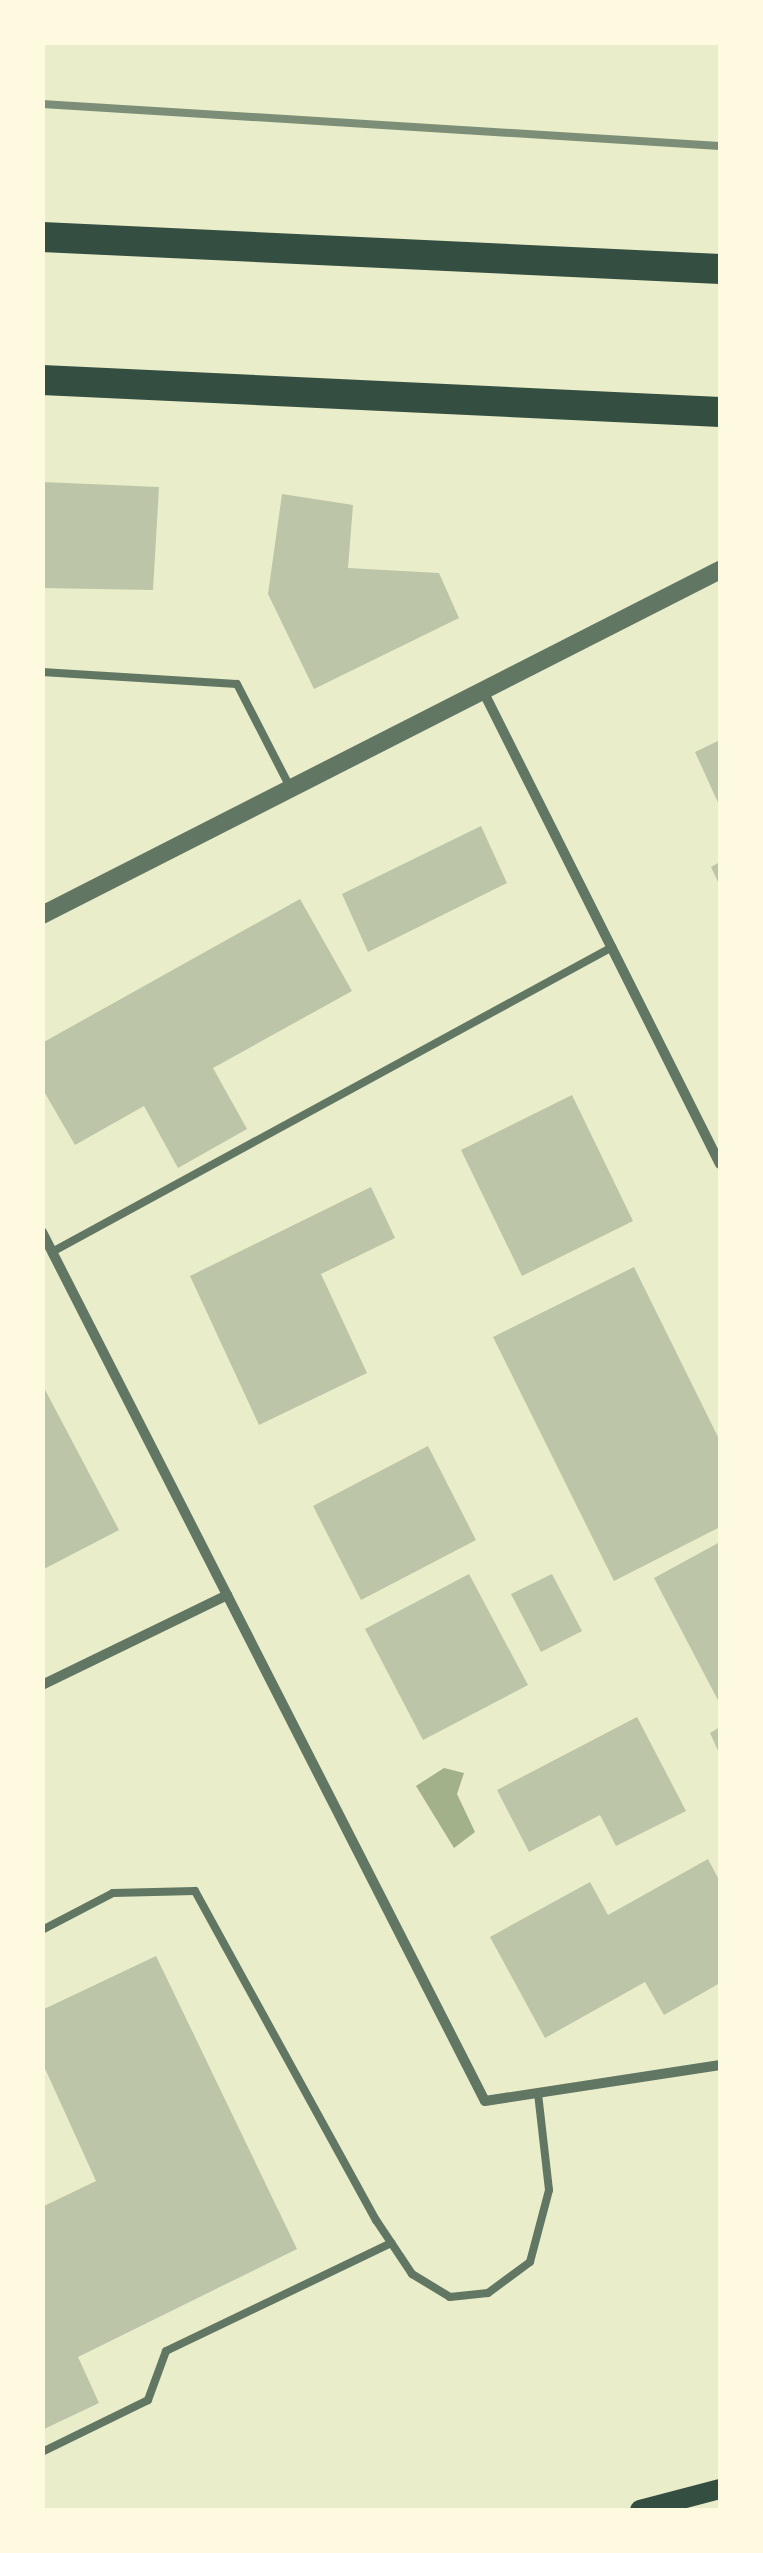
<!DOCTYPE html>
<style>
body{margin:0}
#map{position:relative;width:763px;height:2553px;overflow:hidden;background:#e9edc9;font-family:"Roboto Serif",serif}
div>[style]{position:absolute}
.water>*{inset:0;background:#a3b18a}
.building>*{inset:0;background:#bcc5a7}
.service>*{height:8px;margin:-4px;padding:0 4px;transform-origin:4px;border-radius:4px;background:#617663}
.minor>*{height:10px;margin:-5px;padding:0 5px;transform-origin:5px;border-radius:5px;background:#617663}
.tertiary>*{height:18px;margin:-9px;padding:0 9px;transform-origin:9px;border-radius:9px;background:#617663}
.secondary>*{height:20px;margin:-10px;padding:0 10px;transform-origin:10px;border-radius:10px;background:#344e41}
.motorway>*{height:30px;margin:-15px;padding:0 15px;transform-origin:15px;border-radius:15px;background:#344e41}
.rail>*{height:8px;margin:-4px;padding:0 4px;transform-origin:4px;border-radius:4px;background:#7c8e77}
span{translate:-50% -50%;white-space:nowrap;text-align:center;line-height:1.15;-webkit-text-stroke:9px #fefae0;paint-order:stroke}
.frame{position:absolute;inset:0;border:45px solid #fefae0;pointer-events:none}
</style>
<div id="map">
<div class="water">
<div style="clip-path:polygon(444px 1768px,464px 1773px,457px 1794px,475px 1832px,454px 1848px,416px 1786px)"></div>
</div>
<div class="building">
<div style="clip-path:polygon(42px 482px,159px 487px,153px 590px,42px 588px)"></div>
<div style="clip-path:polygon(282px 494px,353px 505px,348px 568px,439px 573px,459px 618px,314px 689px,268px 594px)"></div>
<div style="clip-path:polygon(720px 740px,720px 807px,695px 752px)"></div>
<div style="clip-path:polygon(481px 826px,507px 883px,368px 952px,342px 894px)"></div>
<div style="clip-path:polygon(720px 862px,720px 886px,711px 867px)"></div>
<div style="clip-path:polygon(300px 899px,352px 991px,213px 1068px,247px 1129px,178px 1168px,144px 1106px,75px 1145px,42px 1088px,42px 1043px)"></div>
<div style="clip-path:polygon(572px 1095px,633px 1221px,522px 1276px,461px 1150px)"></div>
<div style="clip-path:polygon(371px 1187px,395px 1238px,321px 1274px,367px 1373px,259px 1425px,190px 1276px)"></div>
<div style="clip-path:polygon(634px 1267px,720px 1441px,720px 1527px,614px 1581px,493px 1337px)"></div>
<div style="clip-path:polygon(42px 1384px,119px 1530px,42px 1570px)"></div>
<div style="clip-path:polygon(428px 1446px,476px 1540px,361px 1600px,313px 1506px)"></div>
<div style="clip-path:polygon(720px 1542px,720px 1704px,654px 1578px)"></div>
<div style="clip-path:polygon(469px 1574px,528px 1685px,423px 1740px,365px 1629px)"></div>
<div style="clip-path:polygon(552px 1574px,582px 1631px,541px 1652px,511px 1594px)"></div>
<div style="clip-path:polygon(637px 1717px,686px 1811px,616px 1846px,600px 1815px,529px 1852px,497px 1790px)"></div>
<div style="clip-path:polygon(720px 1727px,720px 1755px,710px 1733px)"></div>
<div style="clip-path:polygon(708px 1859px,720px 1882px,720px 1983px,664px 2015px,645px 1982px,545px 2038px,490px 1937px,590px 1882px,608px 1915px)"></div>
<div style="clip-path:polygon(156px 1956px,297px 2249px,78px 2357px,99px 2403px,42px 2430px,42px 2207px,96px 2181px,42px 2062px,42px 2010px)"></div>
</div>
<div class="service">
<div style="left:42px;top:672px;width:195px;rotate:3.5deg"></div>
<div style="left:237px;top:684px;width:118px;rotate:62.8deg"></div>
<div style="left:52px;top:1252px;width:638px;rotate:-28.57deg"></div>
<div style="left:42px;top:1930px;width:80px;rotate:-27.5deg"></div>
<div style="left:113px;top:1893px;width:82px;rotate:-1.4deg"></div>
<div style="left:195px;top:1891px;width:376px;rotate:61.2deg"></div>
<div style="left:376px;top:2220px;width:65px;rotate:56.3deg"></div>
<div style="left:412px;top:2274px;width:44px;rotate:31.2deg"></div>
<div style="left:450px;top:2297px;width:38px;rotate:-6deg"></div>
<div style="left:488px;top:2293px;width:52px;rotate:-36.4deg"></div>
<div style="left:530px;top:2262px;width:74px;rotate:-75.2deg"></div>
<div style="left:549px;top:2190px;width:98px;rotate:-96.5deg"></div>
<div style="left:42px;top:2452px;width:118px;rotate:-26.1deg"></div>
<div style="left:148px;top:2400px;width:52px;rotate:-69.8deg"></div>
<div style="left:166px;top:2351px;width:250px;rotate:-25.6deg"></div>
</div>
<div class="minor">
<div style="left:483px;top:691px;width:529px;rotate:63.39deg"></div>
<div style="left:42px;top:1232px;width:975px;rotate:62.99deg"></div>
<div style="left:485px;top:2101px;width:238px;rotate:-8.7deg"></div>
<div style="left:42px;top:1685px;width:206px;rotate:-25.9deg"></div>
</div>
<div class="tertiary">
<div style="left:42px;top:915px;width:761px;rotate:-26.97deg"></div>
</div>
<div class="secondary">
<div style="left:640px;top:2510px;width:83px;rotate:-14.7deg"></div>
</div>
<div class="motorway">
<div style="left:42px;top:237px;width:679px;rotate:2.7deg"></div>
<div style="left:42px;top:380px;width:679px;rotate:2.7deg"></div>
</div>
<div class="rail">
<div style="left:42px;top:104px;width:679px;rotate:3.54deg"></div>
</div>
<div class="frame"></div>
</div>
